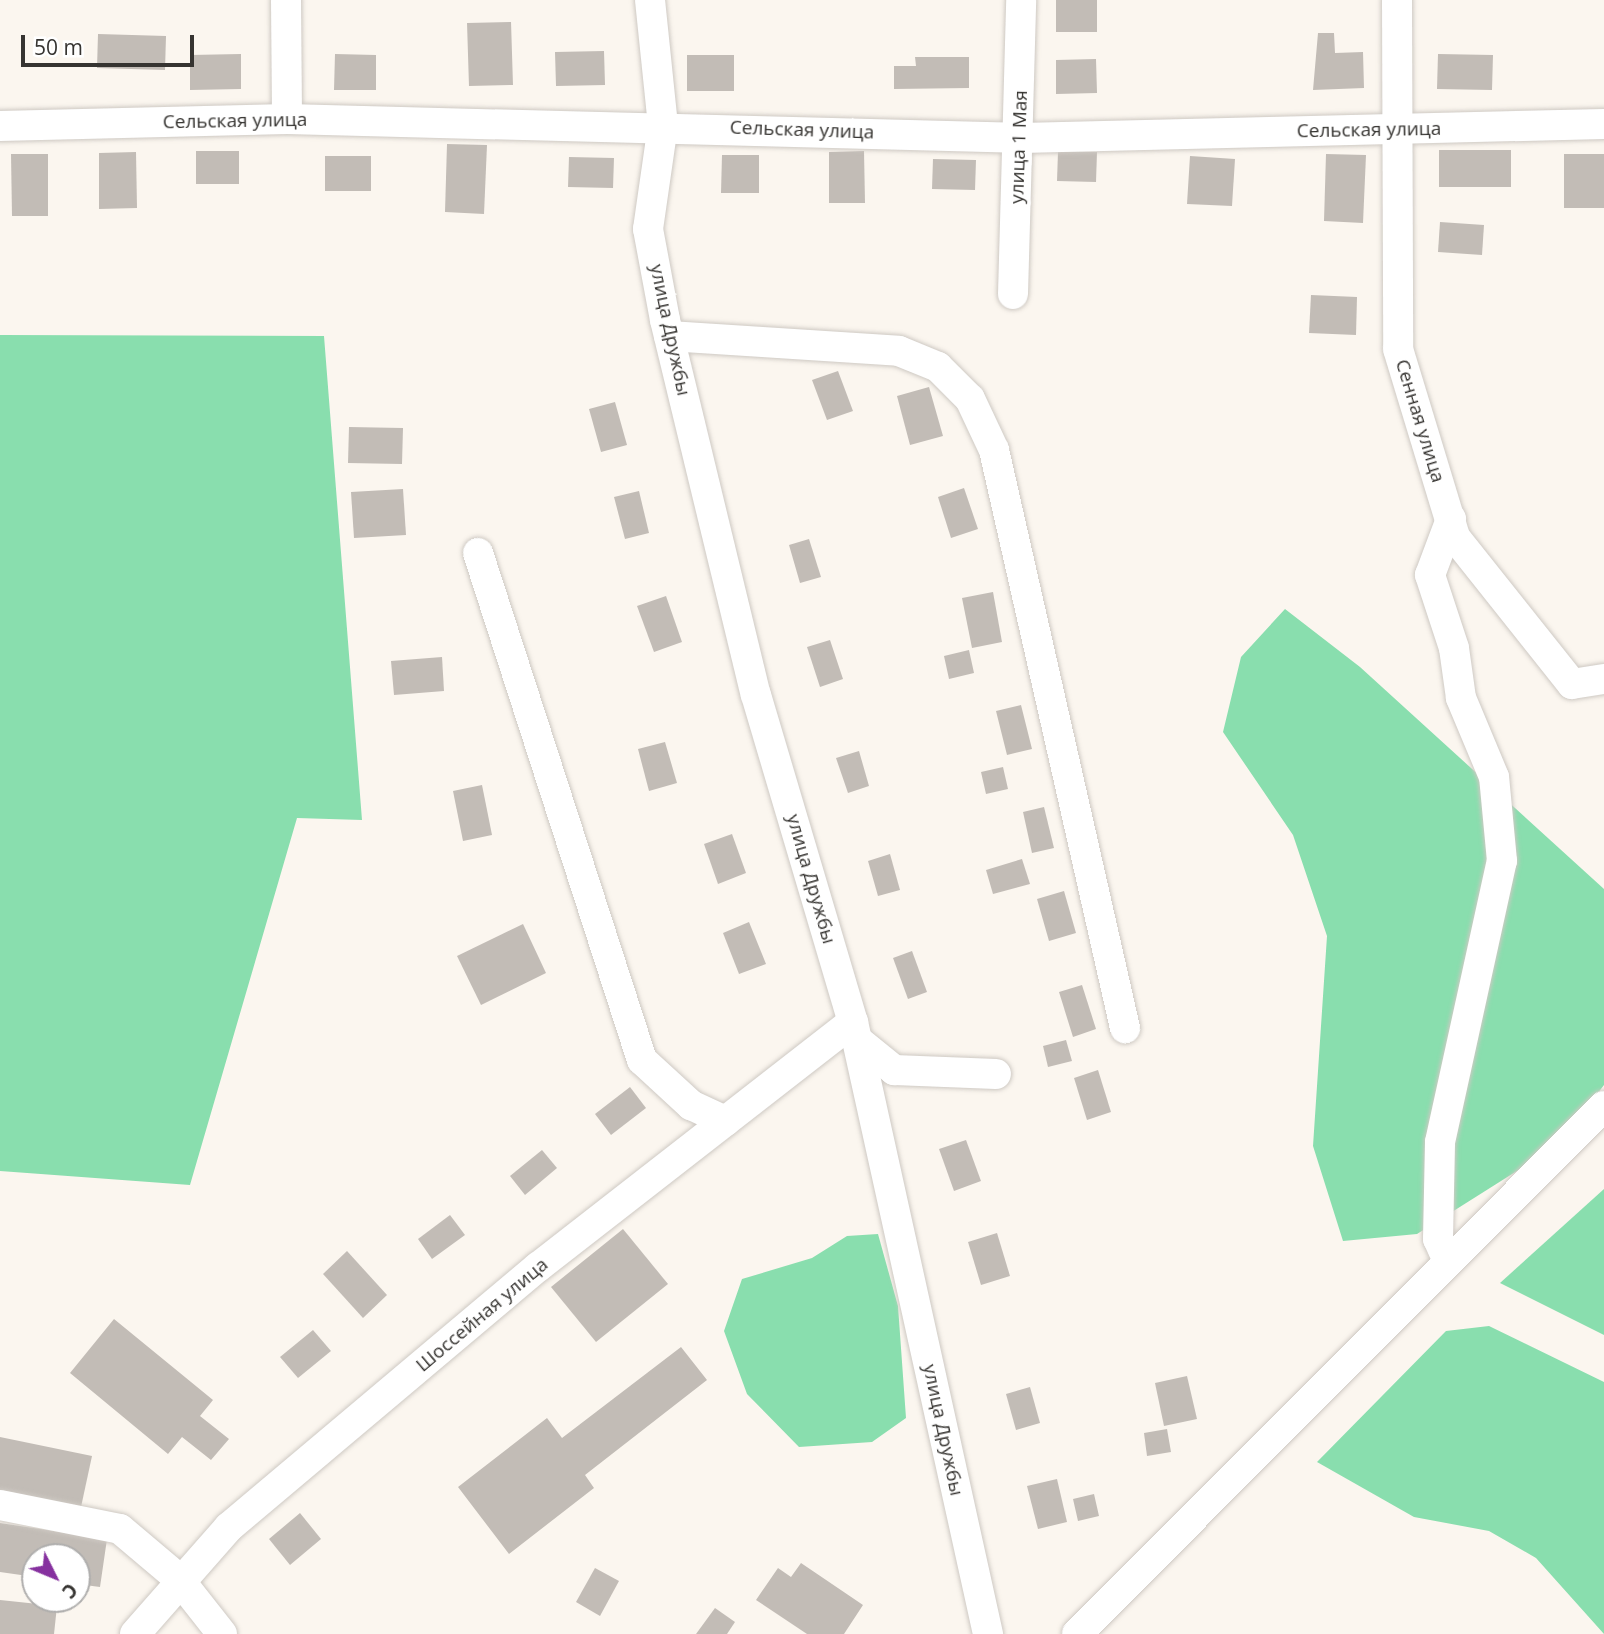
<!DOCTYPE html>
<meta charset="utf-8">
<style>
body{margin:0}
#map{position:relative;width:1604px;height:1634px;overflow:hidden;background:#fbf6ef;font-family:"Open Sans",sans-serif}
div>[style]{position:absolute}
.green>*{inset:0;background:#89deae}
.building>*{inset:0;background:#c2bcb6}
.roads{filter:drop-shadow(0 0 2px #cec9c3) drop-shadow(0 0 2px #cec9c3)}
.minor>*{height:30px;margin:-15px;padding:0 15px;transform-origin:15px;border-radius:15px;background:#fff}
span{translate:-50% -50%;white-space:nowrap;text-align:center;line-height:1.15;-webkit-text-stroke:7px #fff;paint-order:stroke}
.street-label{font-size:19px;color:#363431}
.north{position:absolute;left:21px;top:1543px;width:70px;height:70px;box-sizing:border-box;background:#fff;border:2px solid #afaead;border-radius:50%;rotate:133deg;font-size:19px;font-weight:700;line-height:28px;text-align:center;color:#363431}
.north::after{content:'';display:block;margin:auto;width:24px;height:32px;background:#86319f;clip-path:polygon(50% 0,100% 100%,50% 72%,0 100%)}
.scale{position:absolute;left:21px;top:35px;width:173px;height:32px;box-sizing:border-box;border:4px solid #363431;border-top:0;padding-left:9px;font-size:21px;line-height:24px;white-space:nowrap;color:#363431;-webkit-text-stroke:5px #fff;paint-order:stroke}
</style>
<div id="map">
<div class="green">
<div style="clip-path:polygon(0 335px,324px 336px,362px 820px,297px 818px,190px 1185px,0 1171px)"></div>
<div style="clip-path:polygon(1285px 609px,1360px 667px,1604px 889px,1604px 1085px,1558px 1145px,1417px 1234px,1343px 1241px,1313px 1146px,1327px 936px,1293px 835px,1223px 732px,1241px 657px)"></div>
<div style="clip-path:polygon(1604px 1189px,1604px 1335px,1500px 1283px)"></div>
<div style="clip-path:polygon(878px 1234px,898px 1306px,906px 1418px,872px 1442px,799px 1447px,747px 1394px,724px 1331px,742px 1279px,812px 1258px,847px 1236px)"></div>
<div style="clip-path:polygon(1489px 1326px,1604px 1382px,1604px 1634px,1536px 1558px,1489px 1531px,1414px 1517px,1317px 1462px,1446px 1331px)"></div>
</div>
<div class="building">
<div style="clip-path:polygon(1056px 0,1097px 0,1097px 32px,1056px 32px)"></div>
<div style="clip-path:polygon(511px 22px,513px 85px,469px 86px,467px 23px)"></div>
<div style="clip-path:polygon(1318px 33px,1334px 33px,1335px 53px,1363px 52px,1364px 88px,1313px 90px)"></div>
<div style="clip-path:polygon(98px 34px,166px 36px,165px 70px,97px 68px)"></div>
<div style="clip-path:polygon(604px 51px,605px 85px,556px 86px,555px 52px)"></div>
<div style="clip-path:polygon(241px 54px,241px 89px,190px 90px,190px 55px)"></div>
<div style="clip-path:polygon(335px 54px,376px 55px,376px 90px,334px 90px)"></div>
<div style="clip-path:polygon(1438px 54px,1493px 55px,1492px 90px,1437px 89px)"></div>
<div style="clip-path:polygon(687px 55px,734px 55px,734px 91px,687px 91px)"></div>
<div style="clip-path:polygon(915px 57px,969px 57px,969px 88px,894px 89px,894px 66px,916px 66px)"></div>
<div style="clip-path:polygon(1096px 59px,1097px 93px,1056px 94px,1056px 60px)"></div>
<div style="clip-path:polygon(447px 144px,487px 145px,484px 214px,445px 212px)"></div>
<div style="clip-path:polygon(1439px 150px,1511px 150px,1511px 187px,1439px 187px)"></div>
<div style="clip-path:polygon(196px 151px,239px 151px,239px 184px,196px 184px)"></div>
<div style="clip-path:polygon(864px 151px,865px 203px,829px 203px,829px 152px)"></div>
<div style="clip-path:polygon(136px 152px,137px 208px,99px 209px,99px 153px)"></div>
<div style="clip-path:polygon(1058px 152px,1097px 152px,1096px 182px,1057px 181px)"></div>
<div style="clip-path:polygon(11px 154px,48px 154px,48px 216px,12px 216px)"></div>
<div style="clip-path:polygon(1326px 154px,1366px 155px,1363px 223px,1324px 221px)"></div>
<div style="clip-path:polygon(1564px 154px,1604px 154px,1604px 208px,1564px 208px)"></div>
<div style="clip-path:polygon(722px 155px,759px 155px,759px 193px,721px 193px)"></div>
<div style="clip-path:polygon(325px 156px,371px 156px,371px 191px,325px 191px)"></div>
<div style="clip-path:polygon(1190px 156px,1235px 159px,1232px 206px,1187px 204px)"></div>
<div style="clip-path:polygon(569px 157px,614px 158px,613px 188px,568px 187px)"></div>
<div style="clip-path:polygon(933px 159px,976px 160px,975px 190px,932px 189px)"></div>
<div style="clip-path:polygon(1440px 222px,1484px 225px,1482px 255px,1438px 252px)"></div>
<div style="clip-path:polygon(1311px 295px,1357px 297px,1356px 335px,1309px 333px)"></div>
<div style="clip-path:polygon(838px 371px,853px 411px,827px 420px,812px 380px)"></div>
<div style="clip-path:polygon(929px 387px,943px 436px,910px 445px,897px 396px)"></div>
<div style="clip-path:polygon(615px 402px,627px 445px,601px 452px,589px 409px)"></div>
<div style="clip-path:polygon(349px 427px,403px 428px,402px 464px,348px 463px)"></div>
<div style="clip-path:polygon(964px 488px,978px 529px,951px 538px,938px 497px)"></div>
<div style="clip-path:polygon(403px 489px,406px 535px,354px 538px,351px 492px)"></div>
<div style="clip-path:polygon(639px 491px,649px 533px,625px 539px,614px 497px)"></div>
<div style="clip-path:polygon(809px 539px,821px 577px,800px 583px,789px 545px)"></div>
<div style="clip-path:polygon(993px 592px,1002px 642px,972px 648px,962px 598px)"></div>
<div style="clip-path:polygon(666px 596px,682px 642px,654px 652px,637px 606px)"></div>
<div style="clip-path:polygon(830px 640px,843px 679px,820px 687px,807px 647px)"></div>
<div style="clip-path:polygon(969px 650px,974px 673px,949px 679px,944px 656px)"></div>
<div style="clip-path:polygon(442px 657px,444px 691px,394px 695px,391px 661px)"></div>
<div style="clip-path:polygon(1021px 705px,1032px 749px,1007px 755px,996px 711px)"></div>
<div style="clip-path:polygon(665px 742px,677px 783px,649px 791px,638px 749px)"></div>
<div style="clip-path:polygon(859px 751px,869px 786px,848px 793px,836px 758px)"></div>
<div style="clip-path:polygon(1003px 767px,1008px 789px,986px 794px,981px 772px)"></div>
<div style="clip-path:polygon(482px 785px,492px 835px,463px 841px,453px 791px)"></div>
<div style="clip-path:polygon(1044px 807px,1054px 848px,1032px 853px,1023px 812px)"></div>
<div style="clip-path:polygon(732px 834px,746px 873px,718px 884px,704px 844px)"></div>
<div style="clip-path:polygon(890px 854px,900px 890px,878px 896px,868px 861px)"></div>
<div style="clip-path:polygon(1022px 859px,1030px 884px,993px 894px,986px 870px)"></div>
<div style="clip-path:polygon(1064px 891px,1076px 933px,1049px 941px,1037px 899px)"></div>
<div style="clip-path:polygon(749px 922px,766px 964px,739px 974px,723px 933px)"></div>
<div style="clip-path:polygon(523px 924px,546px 973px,481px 1005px,457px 956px)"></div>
<div style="clip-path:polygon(912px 951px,927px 992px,908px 999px,893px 958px)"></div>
<div style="clip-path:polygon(1082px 985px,1096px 1029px,1073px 1037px,1059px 992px)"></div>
<div style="clip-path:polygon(1066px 1040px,1072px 1061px,1048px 1067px,1043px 1046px)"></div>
<div style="clip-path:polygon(1098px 1070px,1111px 1112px,1087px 1120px,1074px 1078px)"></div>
<div style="clip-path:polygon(630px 1087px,646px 1108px,611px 1135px,595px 1114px)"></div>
<div style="clip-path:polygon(966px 1140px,981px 1181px,954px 1191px,939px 1149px)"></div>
<div style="clip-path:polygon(542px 1150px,557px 1168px,525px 1195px,510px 1176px)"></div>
<div style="clip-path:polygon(450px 1215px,465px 1235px,432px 1259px,418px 1239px)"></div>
<div style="clip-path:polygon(623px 1229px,668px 1284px,596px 1342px,551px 1287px)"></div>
<div style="clip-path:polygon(997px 1233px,1010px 1276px,981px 1285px,968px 1242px)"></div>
<div style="clip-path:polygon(347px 1251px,387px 1295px,363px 1318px,323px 1274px)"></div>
<div style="clip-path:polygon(114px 1319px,213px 1400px,200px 1416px,229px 1439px,211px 1460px,182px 1437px,168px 1454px,70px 1373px)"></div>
<div style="clip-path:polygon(313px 1330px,331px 1351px,298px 1378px,280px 1357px)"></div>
<div style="clip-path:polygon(681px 1347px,707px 1380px,585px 1475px,594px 1488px,509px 1554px,458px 1487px,547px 1418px,562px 1438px)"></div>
<div style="clip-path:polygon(1187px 1376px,1197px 1419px,1164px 1426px,1155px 1383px)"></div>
<div style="clip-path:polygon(1030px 1387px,1040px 1423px,1016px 1430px,1006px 1394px)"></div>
<div style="clip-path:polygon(1167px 1429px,1171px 1452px,1147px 1456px,1144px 1433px)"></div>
<div style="clip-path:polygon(0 1437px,92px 1456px,81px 1507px,0 1490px)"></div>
<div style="clip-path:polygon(1057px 1479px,1067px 1522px,1038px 1529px,1027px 1486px)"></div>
<div style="clip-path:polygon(1094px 1494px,1099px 1516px,1078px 1521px,1073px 1499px)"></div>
<div style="clip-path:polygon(300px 1513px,321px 1539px,290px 1565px,269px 1539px)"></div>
<div style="clip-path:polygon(0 1523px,107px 1539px,100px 1587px,77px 1584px,77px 1557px,35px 1557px,35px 1577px,0 1572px)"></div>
<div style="clip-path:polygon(801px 1563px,863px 1605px,844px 1634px,807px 1634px,756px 1600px,778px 1568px,791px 1577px)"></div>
<div style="clip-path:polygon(595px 1568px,619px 1581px,600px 1616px,576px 1602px)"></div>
<div style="clip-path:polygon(0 1600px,57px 1606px,54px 1634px,0 1634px)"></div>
<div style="clip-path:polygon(715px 1608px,735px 1622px,727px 1634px,696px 1634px)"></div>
</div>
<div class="roads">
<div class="minor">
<div style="left:286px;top:0;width:119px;rotate:89.5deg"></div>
<div style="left:650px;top:0;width:126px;rotate:84.1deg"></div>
<div style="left:663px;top:125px;width:105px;rotate:98.2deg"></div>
<div style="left:648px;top:229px;width:93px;rotate:79.4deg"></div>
<div style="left:665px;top:320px;width:386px;rotate:76.4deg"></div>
<div style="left:756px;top:695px;width:341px;rotate:73.5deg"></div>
<div style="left:853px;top:1022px;width:627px;rotate:77.56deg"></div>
<div style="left:1397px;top:0;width:349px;rotate:89.8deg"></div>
<div style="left:1398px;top:349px;width:196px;rotate:73.1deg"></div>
<div style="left:1455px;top:537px;width:188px;rotate:51.5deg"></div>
<div style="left:1572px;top:684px;width:32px;rotate:-9deg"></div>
<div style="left:0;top:126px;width:287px;rotate:-1.4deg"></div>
<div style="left:287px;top:119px;width:734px;rotate:1.48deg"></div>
<div style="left:1021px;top:138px;width:583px;rotate:-1.38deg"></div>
<div style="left:1013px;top:294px;width:294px;rotate:-88.4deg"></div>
<div style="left:669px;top:336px;width:230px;rotate:3.7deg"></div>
<div style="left:899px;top:351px;width:42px;rotate:22.3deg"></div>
<div style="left:938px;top:367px;width:45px;rotate:45deg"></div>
<div style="left:970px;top:399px;width:56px;rotate:64.8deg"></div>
<div style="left:994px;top:450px;width:593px;rotate:77.23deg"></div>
<div style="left:478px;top:553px;width:533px;rotate:72.08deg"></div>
<div style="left:642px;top:1060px;width:67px;rotate:42.6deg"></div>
<div style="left:691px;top:1105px;width:38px;rotate:25deg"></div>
<div style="left:857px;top:1040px;width:48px;rotate:39deg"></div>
<div style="left:894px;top:1070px;width:102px;rotate:2.2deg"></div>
<div style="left:1447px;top:1259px;width:22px;rotate:-114deg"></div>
<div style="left:1438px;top:1239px;width:97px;rotate:-88.8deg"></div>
<div style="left:1440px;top:1142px;width:288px;rotate:-77.6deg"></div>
<div style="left:1502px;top:861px;width:84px;rotate:-95.4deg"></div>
<div style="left:1494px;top:777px;width:86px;rotate:-112.7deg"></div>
<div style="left:1461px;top:698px;width:50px;rotate:-98deg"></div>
<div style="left:1454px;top:648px;width:77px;rotate:-108.2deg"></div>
<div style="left:1430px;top:575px;width:60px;rotate:-69.4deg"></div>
<div style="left:0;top:1505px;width:122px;rotate:11.3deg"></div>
<div style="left:120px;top:1529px;width:76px;rotate:40.2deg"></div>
<div style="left:178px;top:1578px;width:71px;rotate:51.8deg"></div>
<div style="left:135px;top:1634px;width:142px;rotate:-48.7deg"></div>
<div style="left:229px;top:1527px;width:404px;rotate:-40.1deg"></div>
<div style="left:538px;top:1267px;width:399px;rotate:-37.9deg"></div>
<div style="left:1077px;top:1634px;width:746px;rotate:-45.05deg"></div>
</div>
</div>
<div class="street-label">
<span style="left:235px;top:121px;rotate:-1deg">Сельская улица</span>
<span style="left:802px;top:130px;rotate:2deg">Сельская улица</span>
<span style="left:1369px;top:130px;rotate:-1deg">Сельская улица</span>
<span style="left:1019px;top:147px;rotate:-88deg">улица 1 Мая</span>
<span style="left:670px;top:330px;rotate:78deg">улица Дружбы</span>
<span style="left:1420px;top:421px;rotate:73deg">Сенная улица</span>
<span style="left:811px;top:879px;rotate:74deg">улица Дружбы</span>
<span style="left:482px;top:1315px;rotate:-40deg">Шоссейная улица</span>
<span style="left:943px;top:1430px;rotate:78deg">улица Дружбы</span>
</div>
<div class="north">С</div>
<div class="scale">50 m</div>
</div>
